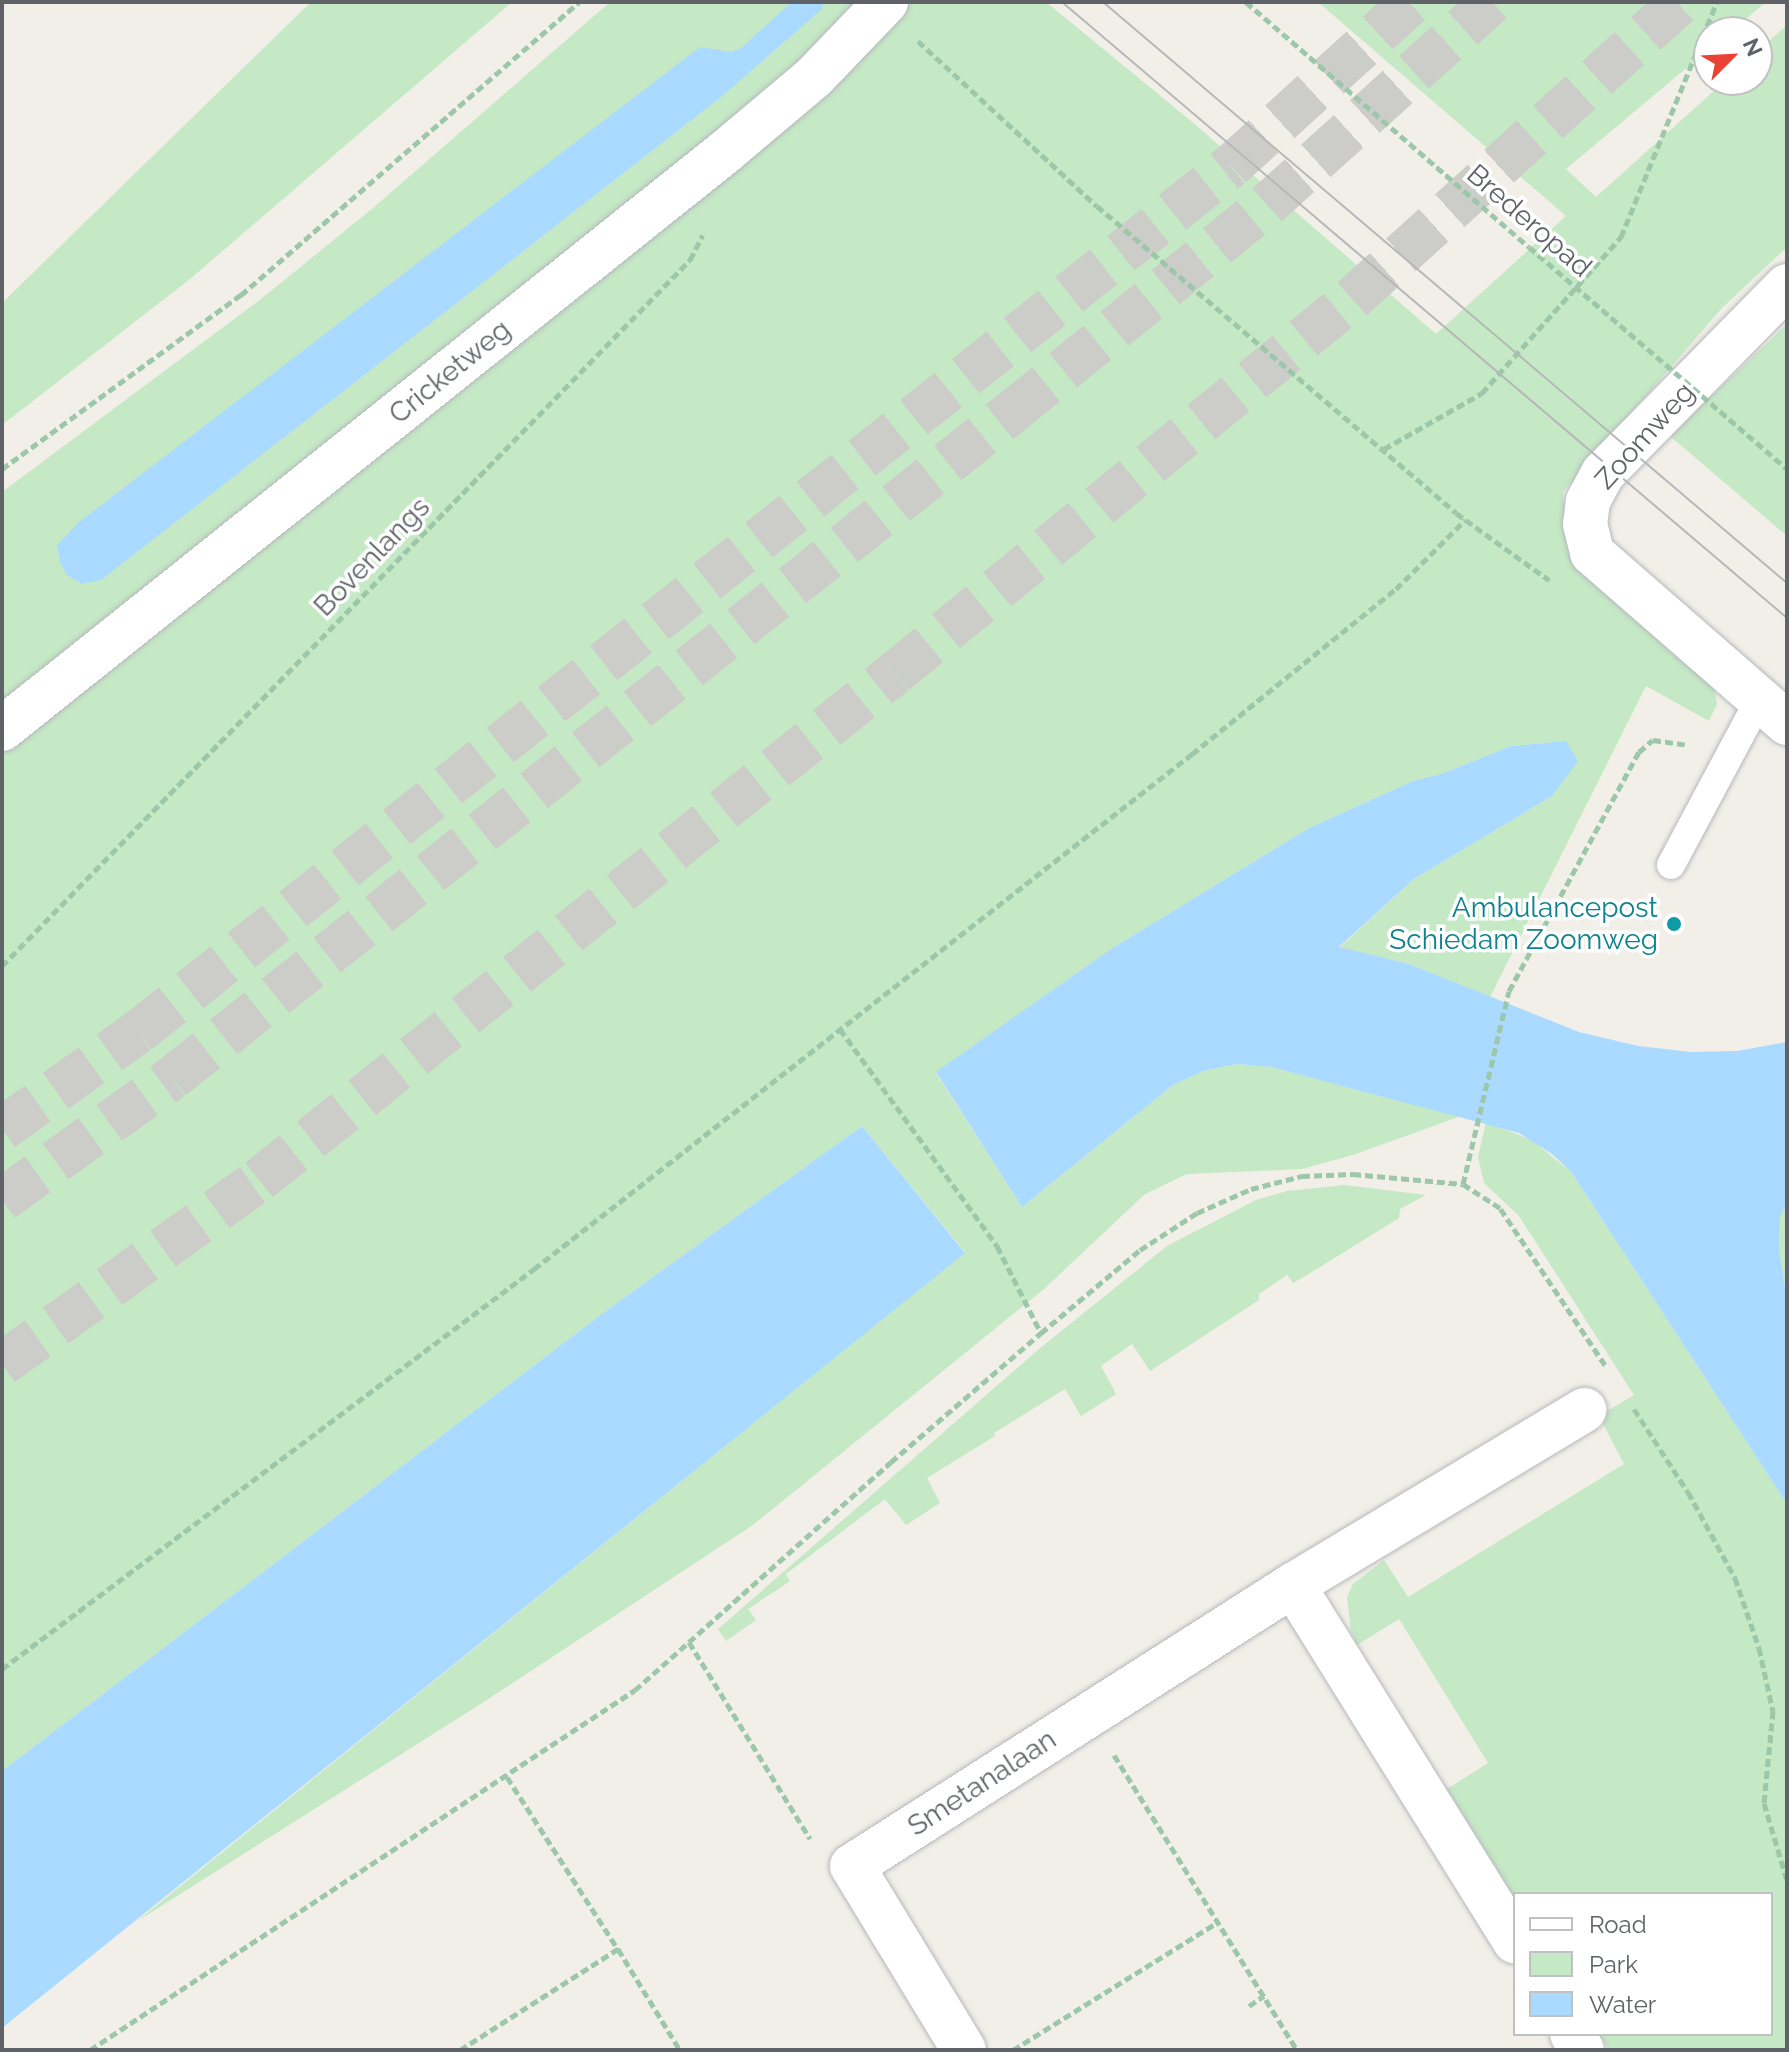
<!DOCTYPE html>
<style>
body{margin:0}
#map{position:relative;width:1789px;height:2052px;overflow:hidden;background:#f1efe8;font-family:Raleway,sans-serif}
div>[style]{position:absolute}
.green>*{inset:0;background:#c5e8c5}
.water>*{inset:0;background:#aadaff}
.motorway-tunnel>*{height:44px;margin-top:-22px;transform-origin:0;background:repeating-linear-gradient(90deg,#ccccc8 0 44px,transparent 0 66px)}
.path>*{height:5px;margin-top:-2.5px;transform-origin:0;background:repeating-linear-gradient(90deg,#9cc7a9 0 8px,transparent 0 12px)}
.roads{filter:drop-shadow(0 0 2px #b5b8bc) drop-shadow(0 0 2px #b5b8bc)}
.service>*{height:28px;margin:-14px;padding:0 14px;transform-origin:14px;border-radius:14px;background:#fff}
.minor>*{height:44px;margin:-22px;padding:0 22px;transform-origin:22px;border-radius:22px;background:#fff}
.tram>*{height:2px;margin:-1px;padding:0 1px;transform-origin:1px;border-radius:1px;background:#b6b7b8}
.path-bridge>*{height:5px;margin-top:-2.5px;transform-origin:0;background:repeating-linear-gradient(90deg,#9cc7a9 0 8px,transparent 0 12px)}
.dots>*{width:22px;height:22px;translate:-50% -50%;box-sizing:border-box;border:4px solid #fff;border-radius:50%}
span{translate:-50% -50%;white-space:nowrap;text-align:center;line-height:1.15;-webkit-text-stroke:7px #fff;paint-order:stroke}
.street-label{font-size:28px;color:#5f6368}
.culture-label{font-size:28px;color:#0d838f}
.right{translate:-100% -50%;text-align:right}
.frame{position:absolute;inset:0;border:4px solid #5f6368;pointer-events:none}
.legend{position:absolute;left:1513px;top:1892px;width:260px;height:144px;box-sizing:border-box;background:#fff;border:2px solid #bfc1c3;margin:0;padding:10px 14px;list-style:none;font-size:24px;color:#5f6368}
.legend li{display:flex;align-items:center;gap:16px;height:40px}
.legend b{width:40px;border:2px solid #bfc1c3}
.north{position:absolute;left:1693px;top:16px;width:80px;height:80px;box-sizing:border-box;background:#fff;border:2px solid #bfc1c3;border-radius:50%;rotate:66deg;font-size:22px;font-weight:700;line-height:32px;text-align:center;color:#5f6368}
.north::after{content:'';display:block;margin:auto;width:28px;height:36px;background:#ea4335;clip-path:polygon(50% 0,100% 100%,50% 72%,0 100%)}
</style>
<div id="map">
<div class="green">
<div style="clip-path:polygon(311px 2px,512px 2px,190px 279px,2px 425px,2px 303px)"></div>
<div style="clip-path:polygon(610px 2px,860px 2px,890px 30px,911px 2px,1046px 2px,1191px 121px,1436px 334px,1566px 216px,1318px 2px,1766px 2px,1730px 32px,1709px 32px,1709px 49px,1566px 169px,1596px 197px,1726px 80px,1757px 80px,1757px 52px,1787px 25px,1787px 247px,1721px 309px,1563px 492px,1568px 547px,1600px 589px,1714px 684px,1717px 704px,1709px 721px,1646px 686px,1490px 997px,1409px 964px,1339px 948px,1414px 879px,1552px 796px,1566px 741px,1511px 746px,1441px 774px,1413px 781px,1309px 828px,1111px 949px,936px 1073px,1022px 1207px,1173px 1085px,1203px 1071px,1236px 1064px,1271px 1067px,1461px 1116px,1356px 1154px,1302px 1169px,1187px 1174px,1145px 1194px,1044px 1289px,753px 1525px,479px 1705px,136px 1922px,965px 1252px,862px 1126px,599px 1316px,2px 1771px,2px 492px,261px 299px,373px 208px)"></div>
<div style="clip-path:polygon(1787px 324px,1787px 536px,1670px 436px)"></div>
<div style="clip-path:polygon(1486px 1122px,1532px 1140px,1572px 1173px,1787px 1504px,1787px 2050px,1609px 2050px,1599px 2034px,1771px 2034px,1771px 1894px,1515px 1894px,1515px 1898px,1447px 1789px,1488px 1763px,1399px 1619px,1357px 1645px,1351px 1631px,1347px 1597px,1353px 1584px,1384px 1560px,1408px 1597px,1624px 1464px,1599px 1416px,1634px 1395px,1519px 1216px,1484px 1183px,1478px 1157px)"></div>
<div style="clip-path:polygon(1345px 1185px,1426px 1195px,1400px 1209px,1399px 1218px,1307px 1275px,1293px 1283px,1287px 1275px,1259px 1294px,1259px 1300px,1150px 1371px,1132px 1344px,1101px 1366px,1116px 1394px,1081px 1416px,1065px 1389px,994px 1433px,995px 1436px,927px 1478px,940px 1503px,906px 1525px,885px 1499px,786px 1574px,790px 1581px,748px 1609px,756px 1620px,726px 1641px,718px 1629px,1039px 1349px,1167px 1246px,1256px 1200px,1287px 1191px)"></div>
<div style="clip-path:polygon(1787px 1203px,1787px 1299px,1779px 1249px,1780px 1217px)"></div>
</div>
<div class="water">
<div style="clip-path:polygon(792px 2px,823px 2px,822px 9px,721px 97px,101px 580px,82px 584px,67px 575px,60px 562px,57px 545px,79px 522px,700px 47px,731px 52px,741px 48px)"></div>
<div style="clip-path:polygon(1566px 741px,1578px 761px,1552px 796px,1414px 879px,1339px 947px,1409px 964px,1579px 1032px,1638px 1046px,1691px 1052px,1737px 1051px,1787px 1042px,1787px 1203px,1780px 1217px,1779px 1249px,1787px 1299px,1787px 1504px,1572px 1173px,1552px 1154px,1519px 1133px,1271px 1067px,1236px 1064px,1203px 1071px,1173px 1085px,1022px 1207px,936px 1072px,1111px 949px,1309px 828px,1413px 781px,1441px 774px,1511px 746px)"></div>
<div style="clip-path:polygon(862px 1126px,965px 1253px,2px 2028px,2px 1771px,599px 1316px)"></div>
</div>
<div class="motorway-tunnel">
<div style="left:2px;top:1129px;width:167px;rotate:-35.5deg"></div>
<div style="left:138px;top:1032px;width:1394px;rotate:-38.39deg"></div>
<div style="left:1231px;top:166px;width:244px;rotate:-42.2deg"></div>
<div style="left:2px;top:1200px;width:209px;rotate:-35.7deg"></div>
<div style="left:172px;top:1078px;width:1072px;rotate:-38.41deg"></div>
<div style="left:1012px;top:412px;width:328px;rotate:-39.1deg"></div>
<div style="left:1267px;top:205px;width:303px;rotate:-42.1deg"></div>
<div style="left:2px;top:1364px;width:316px;rotate:-35.6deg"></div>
<div style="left:259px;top:1180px;width:813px;rotate:-38.56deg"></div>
<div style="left:895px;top:673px;width:591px;rotate:-39.3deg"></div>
<div style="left:1352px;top:299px;width:443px;rotate:-42.1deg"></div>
</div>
<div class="path">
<div style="left:1246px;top:2px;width:374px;rotate:40.9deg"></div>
<div style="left:918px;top:41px;width:243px;rotate:42.7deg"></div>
<div style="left:1097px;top:206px;width:472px;rotate:40.5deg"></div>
<div style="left:1456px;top:513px;width:115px;rotate:35.8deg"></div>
<div style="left:1384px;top:449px;width:113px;rotate:-29.7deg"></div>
<div style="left:1482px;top:393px;width:209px;rotate:-48.3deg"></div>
<div style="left:1621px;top:237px;width:254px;rotate:-67.8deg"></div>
<div style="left:2px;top:469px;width:296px;rotate:-36.1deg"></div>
<div style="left:241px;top:295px;width:447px;rotate:-40.9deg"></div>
<div style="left:2px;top:966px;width:986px;rotate:-45.74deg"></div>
<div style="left:690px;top:260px;width:28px;rotate:-63deg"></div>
<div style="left:840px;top:1029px;width:268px;rotate:54.1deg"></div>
<div style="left:997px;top:1246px;width:97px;rotate:63.2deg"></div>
<div style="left:1605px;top:1365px;width:189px;rotate:-123.8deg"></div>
<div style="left:1500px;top:1208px;width:44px;rotate:-147deg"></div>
<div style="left:1463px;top:1184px;width:198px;rotate:-76.6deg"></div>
<div style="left:1509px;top:991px;width:272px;rotate:-61.5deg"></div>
<div style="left:1639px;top:752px;width:18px;rotate:-41deg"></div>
<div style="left:1653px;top:740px;width:35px;rotate:8deg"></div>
<div style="left:1634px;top:1409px;width:99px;rotate:57deg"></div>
<div style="left:1688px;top:1492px;width:98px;rotate:61.3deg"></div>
<div style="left:1735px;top:1578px;width:74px;rotate:71.1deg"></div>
<div style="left:1759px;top:1648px;width:65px;rotate:77.5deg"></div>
<div style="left:1773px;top:1711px;width:92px;rotate:95.6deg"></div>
<div style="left:1764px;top:1803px;width:80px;rotate:73.4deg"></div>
<div style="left:689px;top:1642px;width:231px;rotate:58.4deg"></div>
<div style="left:2px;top:1669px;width:666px;rotate:-36.94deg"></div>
<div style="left:534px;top:1269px;width:836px;rotate:-38.05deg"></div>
<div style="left:1192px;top:754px;width:262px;rotate:-39deg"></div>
<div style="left:1396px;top:589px;width:98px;rotate:-45deg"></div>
<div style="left:1114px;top:1755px;width:347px;rotate:58.2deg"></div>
<div style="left:507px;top:1777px;width:205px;rotate:57.2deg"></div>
<div style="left:1249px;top:2006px;width:18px;rotate:-34deg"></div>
<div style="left:90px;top:2050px;width:653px;rotate:-33.45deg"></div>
<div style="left:635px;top:1690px;width:343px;rotate:-41.7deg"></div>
<div style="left:891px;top:1462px;width:198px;rotate:-40.7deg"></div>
<div style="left:1041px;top:1333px;width:129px;rotate:-40deg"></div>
<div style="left:1140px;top:1250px;width:68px;rotate:-33deg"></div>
<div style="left:1197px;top:1213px;width:59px;rotate:-24deg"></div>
<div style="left:1251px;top:1189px;width:53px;rotate:-14.3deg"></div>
<div style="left:1302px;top:1176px;width:51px;rotate:-2.2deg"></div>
<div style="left:1353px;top:1174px;width:110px;rotate:5.2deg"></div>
<div style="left:460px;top:2050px;width:188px;rotate:-32.6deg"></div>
<div style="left:618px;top:1949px;width:119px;rotate:58.5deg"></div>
<div style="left:1013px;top:2050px;width:242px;rotate:-32deg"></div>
</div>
<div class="roads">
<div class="service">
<div style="left:1671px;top:865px;width:187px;rotate:-61.9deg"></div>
</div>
<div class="minor">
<div style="left:1787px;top:286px;width:262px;rotate:134.5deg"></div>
<div style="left:1603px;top:473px;width:32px;rotate:118deg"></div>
<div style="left:1588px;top:501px;width:23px;rotate:97deg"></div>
<div style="left:1585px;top:524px;width:30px;rotate:76deg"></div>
<div style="left:1592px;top:553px;width:259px;rotate:41.1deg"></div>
<div style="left:2px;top:729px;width:925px;rotate:-38.59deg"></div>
<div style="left:725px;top:152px;width:116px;rotate:-40.1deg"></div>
<div style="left:814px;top:77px;width:104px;rotate:-46.2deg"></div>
<div style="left:1293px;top:1585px;width:420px;rotate:58.1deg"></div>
<div style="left:1572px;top:2034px;width:19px;rotate:58deg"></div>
<div style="left:964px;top:2050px;width:215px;rotate:-121.3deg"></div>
<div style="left:852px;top:1866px;width:523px;rotate:-32.5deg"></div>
<div style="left:1293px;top:1585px;width:340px;rotate:-31deg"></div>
</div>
</div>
<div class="tram">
<div style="left:1062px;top:2px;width:951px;rotate:40.35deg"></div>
<div style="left:1103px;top:2px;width:897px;rotate:40.35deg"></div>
</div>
<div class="path-bridge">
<div style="left:1529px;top:247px;width:340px;rotate:40.7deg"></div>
</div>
<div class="dots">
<div style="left:1674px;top:924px;background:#0f9aa8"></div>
</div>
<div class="street-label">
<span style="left:1529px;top:221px;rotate:41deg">Brederopad</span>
<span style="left:450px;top:372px;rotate:-39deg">Cricketweg</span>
<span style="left:1645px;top:436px;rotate:-48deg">Zoomweg</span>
<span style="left:372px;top:557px;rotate:-46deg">Bovenlangs</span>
<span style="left:982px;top:1783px;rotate:-33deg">Smetanalaan</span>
</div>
<div class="culture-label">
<span class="right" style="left:1658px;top:924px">Ambulancepost<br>Schiedam Zoomweg</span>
</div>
<div class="frame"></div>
<ul class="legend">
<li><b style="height:10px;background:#fff"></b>Road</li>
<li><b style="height:22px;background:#c5e8c5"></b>Park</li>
<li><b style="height:22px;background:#aadaff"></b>Water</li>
</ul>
<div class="north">N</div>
</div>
